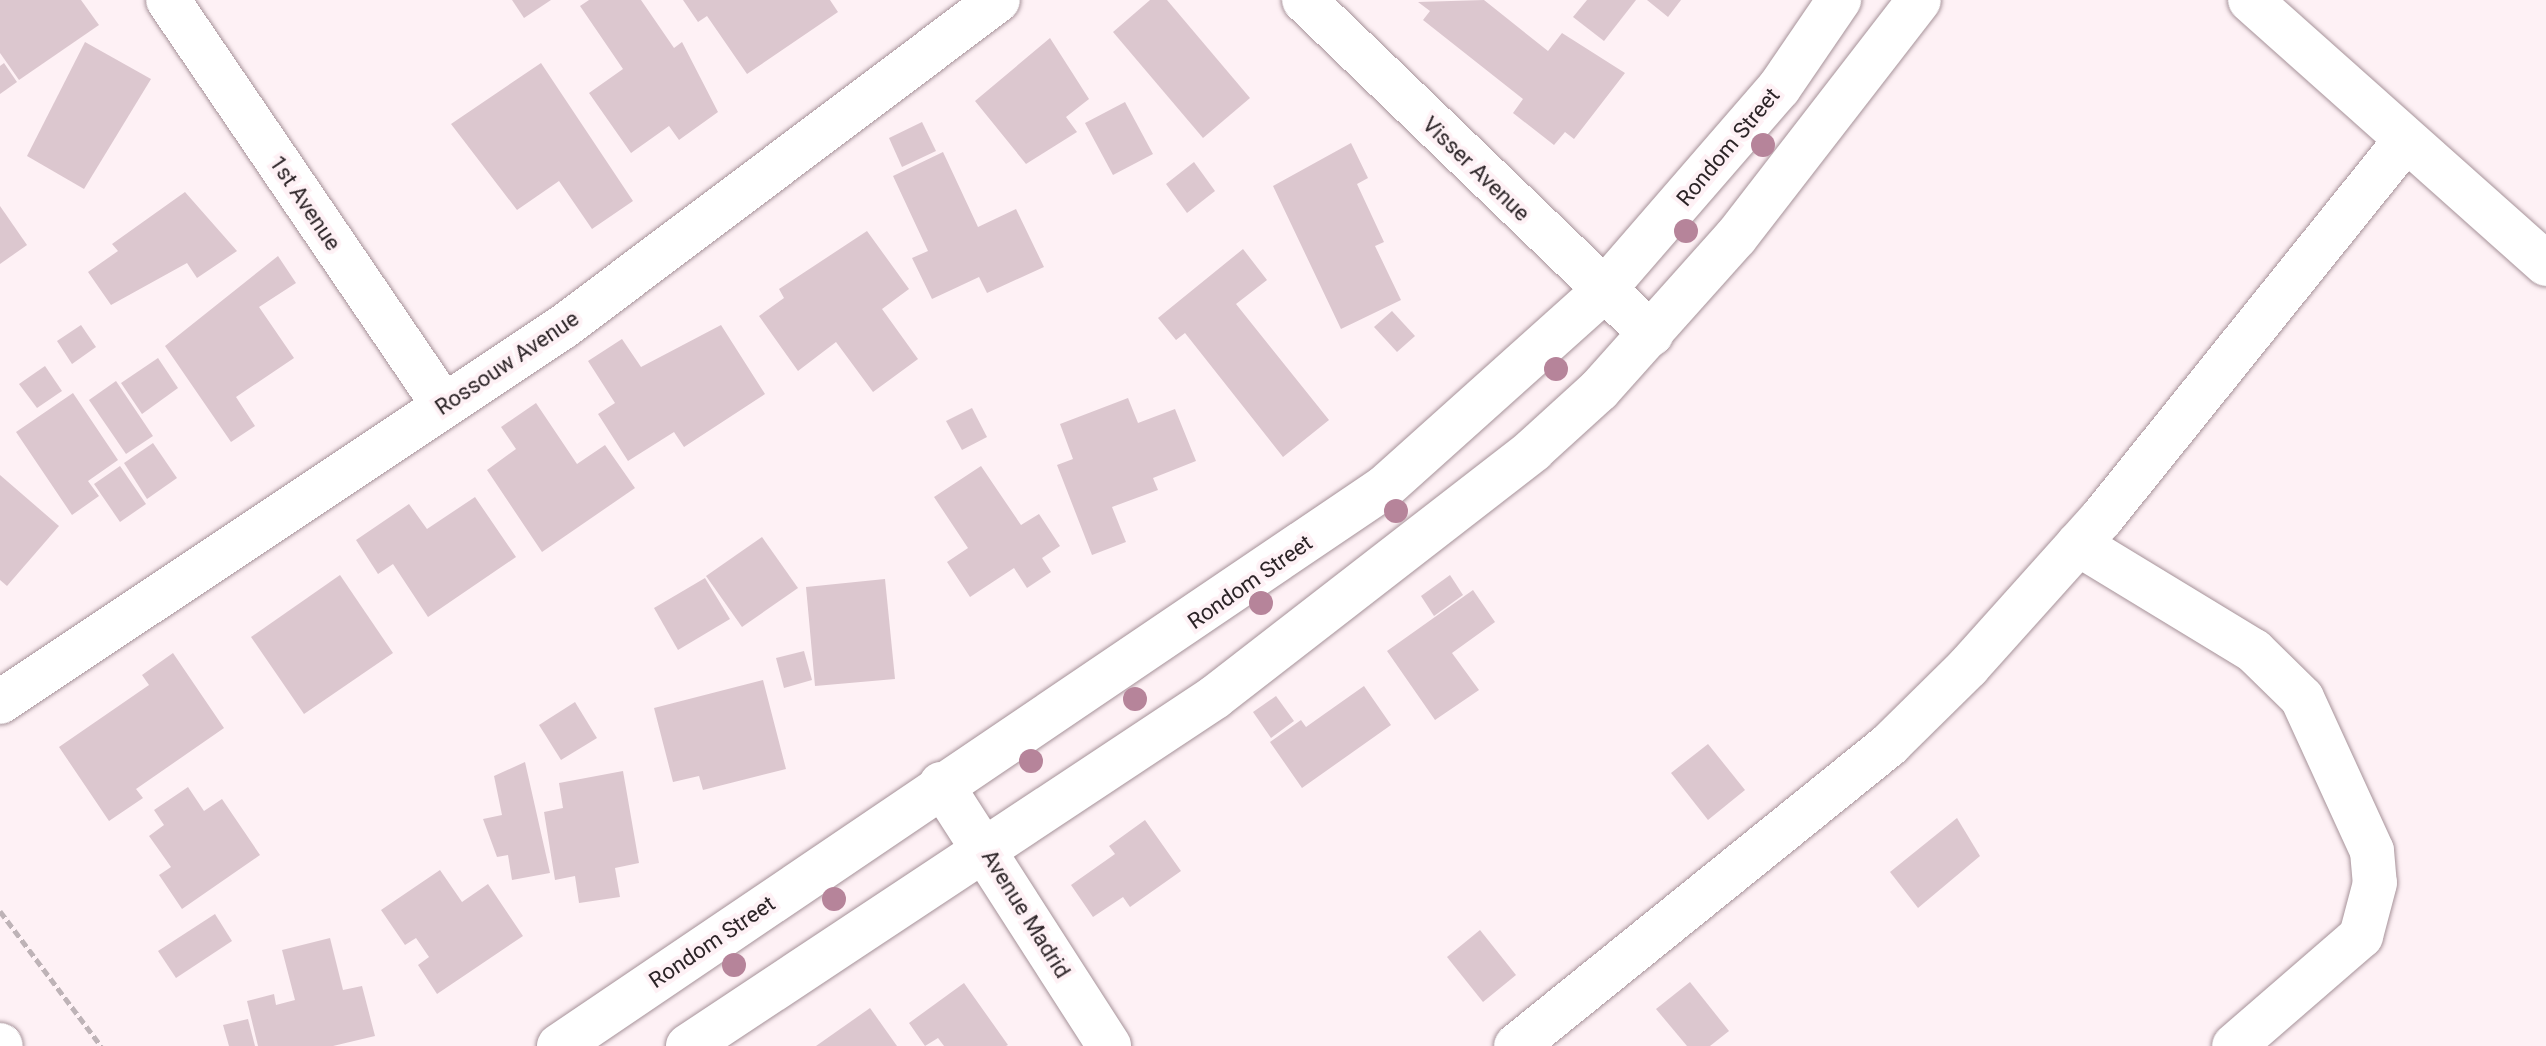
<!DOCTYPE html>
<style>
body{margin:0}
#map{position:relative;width:2546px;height:1046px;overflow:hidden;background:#fef1f5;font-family:Roboto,sans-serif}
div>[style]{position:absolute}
.building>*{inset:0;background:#dcc7cf}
.path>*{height:5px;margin-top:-2.5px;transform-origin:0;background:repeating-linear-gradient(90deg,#beb3b7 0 8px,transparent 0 12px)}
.roads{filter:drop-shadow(0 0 2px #a69299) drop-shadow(0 0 2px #a69299)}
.minor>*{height:44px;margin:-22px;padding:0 22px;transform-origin:22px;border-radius:22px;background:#fff}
.tertiary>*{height:44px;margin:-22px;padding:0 22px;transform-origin:22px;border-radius:22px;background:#fff}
.trunk>*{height:44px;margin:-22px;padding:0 22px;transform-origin:22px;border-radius:22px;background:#fff}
.trees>*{width:24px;height:24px;margin:-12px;border-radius:50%;background:#b6849a}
span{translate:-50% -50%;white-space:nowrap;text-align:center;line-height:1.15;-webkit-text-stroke:8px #fef1f5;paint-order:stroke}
.street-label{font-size:22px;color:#2c2427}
</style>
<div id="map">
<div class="building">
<div style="clip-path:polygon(0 0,81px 0,99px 25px,19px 80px,0 53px)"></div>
<div style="clip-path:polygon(512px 0,551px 0,524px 18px)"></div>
<div style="clip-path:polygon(589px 0,641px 0,674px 48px,682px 42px,718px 112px,679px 140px,669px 126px,631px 153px,589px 93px,623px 69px,580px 6px)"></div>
<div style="clip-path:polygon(683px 0,830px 0,838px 12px,747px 74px,707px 16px,698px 22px)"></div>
<div style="clip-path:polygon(1150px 0,1167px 0,1250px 98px,1203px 138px,1113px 32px)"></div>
<div style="clip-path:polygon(1484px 0,1548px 51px,1562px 33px,1625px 73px,1574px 139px,1565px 132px,1554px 145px,1513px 113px,1523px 99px,1423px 20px,1430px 11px,1418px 2px)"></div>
<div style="clip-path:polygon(1587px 0,1636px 0,1604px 41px,1573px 17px)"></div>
<div style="clip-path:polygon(1647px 0,1681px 0,1668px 17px)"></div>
<div style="clip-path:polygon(1050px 38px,1089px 99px,1066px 117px,1077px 132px,1026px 164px,975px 101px)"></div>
<div style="clip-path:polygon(85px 42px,151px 79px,84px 189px,27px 156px)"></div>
<div style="clip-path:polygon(4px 63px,17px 82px,0 94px,0 66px)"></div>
<div style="clip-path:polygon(541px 63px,633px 201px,592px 229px,559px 181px,517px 210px,451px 124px)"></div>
<div style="clip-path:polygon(1125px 102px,1153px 154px,1113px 175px,1085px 123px)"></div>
<div style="clip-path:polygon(922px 122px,936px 151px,902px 167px,889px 138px)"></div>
<div style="clip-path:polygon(1351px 143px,1368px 178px,1357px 184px,1384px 242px,1375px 246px,1401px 300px,1341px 329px,1273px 186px)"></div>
<div style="clip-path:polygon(943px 152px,978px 227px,1016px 209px,1044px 267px,987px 293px,979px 277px,932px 299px,912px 258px,928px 251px,893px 176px)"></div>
<div style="clip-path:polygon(1194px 162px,1215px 191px,1187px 213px,1166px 184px)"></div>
<div style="clip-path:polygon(185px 192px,237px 251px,197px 278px,187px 263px,111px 305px,88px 272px,118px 251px,112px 244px)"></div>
<div style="clip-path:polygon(0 206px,27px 245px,0 264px)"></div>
<div style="clip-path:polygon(867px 231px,909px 289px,882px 309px,918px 359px,873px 392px,836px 342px,798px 371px,759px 316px,784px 298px,779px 289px)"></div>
<div style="clip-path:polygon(1243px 249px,1267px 280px,1236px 304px,1329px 420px,1283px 457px,1185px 333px,1176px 340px,1158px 318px)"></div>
<div style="clip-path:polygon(278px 256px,296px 283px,259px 307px,294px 358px,236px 397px,255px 426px,231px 442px,165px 346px)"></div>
<div style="clip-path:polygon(1392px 311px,1415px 336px,1397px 352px,1374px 327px)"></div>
<div style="clip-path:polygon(81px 325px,96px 347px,72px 364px,57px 341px)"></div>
<div style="clip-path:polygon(721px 325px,765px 394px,684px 447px,674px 432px,628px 461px,598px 414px,615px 403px,588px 361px,622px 339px,641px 367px)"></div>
<div style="clip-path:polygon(158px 358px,178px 388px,142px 414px,121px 383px)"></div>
<div style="clip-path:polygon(45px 366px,62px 391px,37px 408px,19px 384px)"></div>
<div style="clip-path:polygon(116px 381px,153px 436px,126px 454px,89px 400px)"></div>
<div style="clip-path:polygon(73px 393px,118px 460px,88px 481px,99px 496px,72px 515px,16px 432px)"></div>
<div style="clip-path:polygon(1128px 398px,1138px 423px,1175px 409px,1196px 461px,1153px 478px,1158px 490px,1112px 507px,1126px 542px,1092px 555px,1057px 465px,1073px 459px,1060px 424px)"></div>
<div style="clip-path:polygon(536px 403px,577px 464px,605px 445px,635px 488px,542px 552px,487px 470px,516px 449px,501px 427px)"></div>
<div style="clip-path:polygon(972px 408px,987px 437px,962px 450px,946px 421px)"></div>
<div style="clip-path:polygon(153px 443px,177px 478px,147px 499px,124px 463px)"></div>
<div style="clip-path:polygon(120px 466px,146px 504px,120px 522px,94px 484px)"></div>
<div style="clip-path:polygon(981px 466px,1021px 525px,1039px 514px,1060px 546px,1042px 558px,1051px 572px,1027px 588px,1014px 568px,970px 597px,947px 562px,968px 548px,934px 497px)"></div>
<div style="clip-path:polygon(0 475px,59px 526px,7px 586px,0 580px)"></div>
<div style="clip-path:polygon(475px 497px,516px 557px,428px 617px,393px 564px,378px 574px,356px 540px,409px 504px,427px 529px)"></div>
<div style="clip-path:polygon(762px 537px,798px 588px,742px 627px,706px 576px)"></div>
<div style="clip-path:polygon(340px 575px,393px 653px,304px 714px,251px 637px)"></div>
<div style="clip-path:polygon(1450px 575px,1463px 595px,1434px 616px,1421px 596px)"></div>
<div style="clip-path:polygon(705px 578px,730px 619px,678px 650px,654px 608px)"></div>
<div style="clip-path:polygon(885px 579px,895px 679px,815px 686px,806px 587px)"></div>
<div style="clip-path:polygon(1473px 590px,1495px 622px,1452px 653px,1479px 690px,1435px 720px,1387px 651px)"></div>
<div style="clip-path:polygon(804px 651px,812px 680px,784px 688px,776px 658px)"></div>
<div style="clip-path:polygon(173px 653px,224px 728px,136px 789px,143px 798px,109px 821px,59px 747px,149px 685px,142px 675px)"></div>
<div style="clip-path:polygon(763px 680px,786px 769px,703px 790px,699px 776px,673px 782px,654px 708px)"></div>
<div style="clip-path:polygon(1364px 686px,1391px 725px,1302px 788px,1270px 742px,1301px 720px,1306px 727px)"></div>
<div style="clip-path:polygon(1276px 696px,1294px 721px,1271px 738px,1253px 712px)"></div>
<div style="clip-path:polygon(575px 702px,597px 738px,561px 760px,539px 725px)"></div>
<div style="clip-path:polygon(1708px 744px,1745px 790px,1708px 820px,1671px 773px)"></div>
<div style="clip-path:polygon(525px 762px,550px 873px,512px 880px,508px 855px,497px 857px,483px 819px,502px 815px,494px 776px)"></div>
<div style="clip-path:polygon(623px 771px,639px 863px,615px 868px,620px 897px,579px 903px,575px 876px,555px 880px,544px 812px,563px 808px,559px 783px)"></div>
<div style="clip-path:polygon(188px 787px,204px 811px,222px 799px,260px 855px,182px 909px,159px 875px,171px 867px,149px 836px,164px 825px,154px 810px)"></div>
<div style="clip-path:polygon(1957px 818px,1980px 856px,1918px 908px,1890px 872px)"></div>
<div style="clip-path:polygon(1145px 820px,1181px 871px,1130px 907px,1123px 897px,1093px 917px,1071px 885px,1115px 854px,1109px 846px)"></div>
<div style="clip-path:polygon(440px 870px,462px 902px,488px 884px,523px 936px,437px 994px,418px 965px,429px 957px,416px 938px,405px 945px,381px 910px)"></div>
<div style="clip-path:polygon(215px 914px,232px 941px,176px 978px,158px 951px)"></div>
<div style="clip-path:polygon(1480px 930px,1516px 975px,1483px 1002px,1447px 957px)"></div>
<div style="clip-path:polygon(330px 938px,343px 990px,362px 986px,375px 1036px,333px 1046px,258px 1046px,247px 1001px,274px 994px,276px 1005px,295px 1000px,282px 950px)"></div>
<div style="clip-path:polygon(1690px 982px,1729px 1031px,1710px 1046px,1687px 1046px,1656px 1009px)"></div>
<div style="clip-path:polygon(964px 983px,1008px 1045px,1006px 1046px,944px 1046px,938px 1038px,925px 1046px,909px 1023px)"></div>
<div style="clip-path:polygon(870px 1008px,897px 1046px,816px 1046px)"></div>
<div style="clip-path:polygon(248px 1019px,255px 1046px,229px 1046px,223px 1025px)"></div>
</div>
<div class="path">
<div style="left:0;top:911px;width:169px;rotate:53.2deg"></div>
</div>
<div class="roads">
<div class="minor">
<div style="left:168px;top:0;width:490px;rotate:55.8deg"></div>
<div style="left:1304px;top:0;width:482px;rotate:43.9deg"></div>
<div style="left:2250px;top:0;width:397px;rotate:41.7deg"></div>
<div style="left:2078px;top:544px;width:206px;rotate:31.3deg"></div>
<div style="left:2254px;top:651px;width:67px;rotate:44.4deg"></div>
<div style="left:2302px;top:698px;width:168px;rotate:65.4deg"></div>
<div style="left:2372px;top:851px;width:32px;rotate:85deg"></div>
<div style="left:2375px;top:883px;width:55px;rotate:104.8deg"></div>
<div style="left:2361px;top:936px;width:168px;rotate:139.1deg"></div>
<div style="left:0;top:702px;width:676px;rotate:-33.67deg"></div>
<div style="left:563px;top:327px;width:544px;rotate:-36.93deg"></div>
<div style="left:941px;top:784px;width:311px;rotate:57.3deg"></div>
<div style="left:1516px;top:1046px;width:481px;rotate:-38.9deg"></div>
<div style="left:1890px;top:744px;width:110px;rotate:-44.6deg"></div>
<div style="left:1968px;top:667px;width:199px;rotate:-48.1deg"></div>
<div style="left:2101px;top:519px;width:486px;rotate:-51.2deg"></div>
</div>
<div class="tertiary">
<div style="left:559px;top:1046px;width:997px;rotate:-34.09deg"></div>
<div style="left:1385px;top:487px;width:292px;rotate:-41.9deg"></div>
<div style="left:1602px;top:292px;width:270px;rotate:-49.1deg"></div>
<div style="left:1779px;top:88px;width:107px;rotate:-55.7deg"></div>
<div style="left:688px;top:1046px;width:632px;rotate:-33.51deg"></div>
<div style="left:1215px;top:697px;width:403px;rotate:-37.8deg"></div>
<div style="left:1533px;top:450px;width:89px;rotate:-42.3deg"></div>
<div style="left:1599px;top:390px;width:205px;rotate:-48.2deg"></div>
<div style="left:1736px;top:237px;width:299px;rotate:-52.3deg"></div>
</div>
<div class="trunk">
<div style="left:0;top:1045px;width:1px;rotate:45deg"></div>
</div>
</div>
<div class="trees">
<div style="left:1763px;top:145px"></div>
<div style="left:1686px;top:231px"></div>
<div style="left:1556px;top:369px"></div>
<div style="left:1396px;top:511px"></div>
<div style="left:1261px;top:603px"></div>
<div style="left:1135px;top:699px"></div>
<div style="left:1031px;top:761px"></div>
<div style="left:834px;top:899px"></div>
<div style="left:734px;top:965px"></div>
</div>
<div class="street-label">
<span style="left:1728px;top:147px;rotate:-50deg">Rondom Street</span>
<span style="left:1476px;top:169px;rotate:44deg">Visser Avenue</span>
<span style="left:305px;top:203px;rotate:56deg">1st Avenue</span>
<span style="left:507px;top:363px;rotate:-34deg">Rossouw Avenue</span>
<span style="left:1250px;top:582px;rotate:-35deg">Rondom Street</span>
<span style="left:1026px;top:914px;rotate:58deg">Avenue Madrid</span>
<span style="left:712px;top:942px;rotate:-34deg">Rondom Street</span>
</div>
</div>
